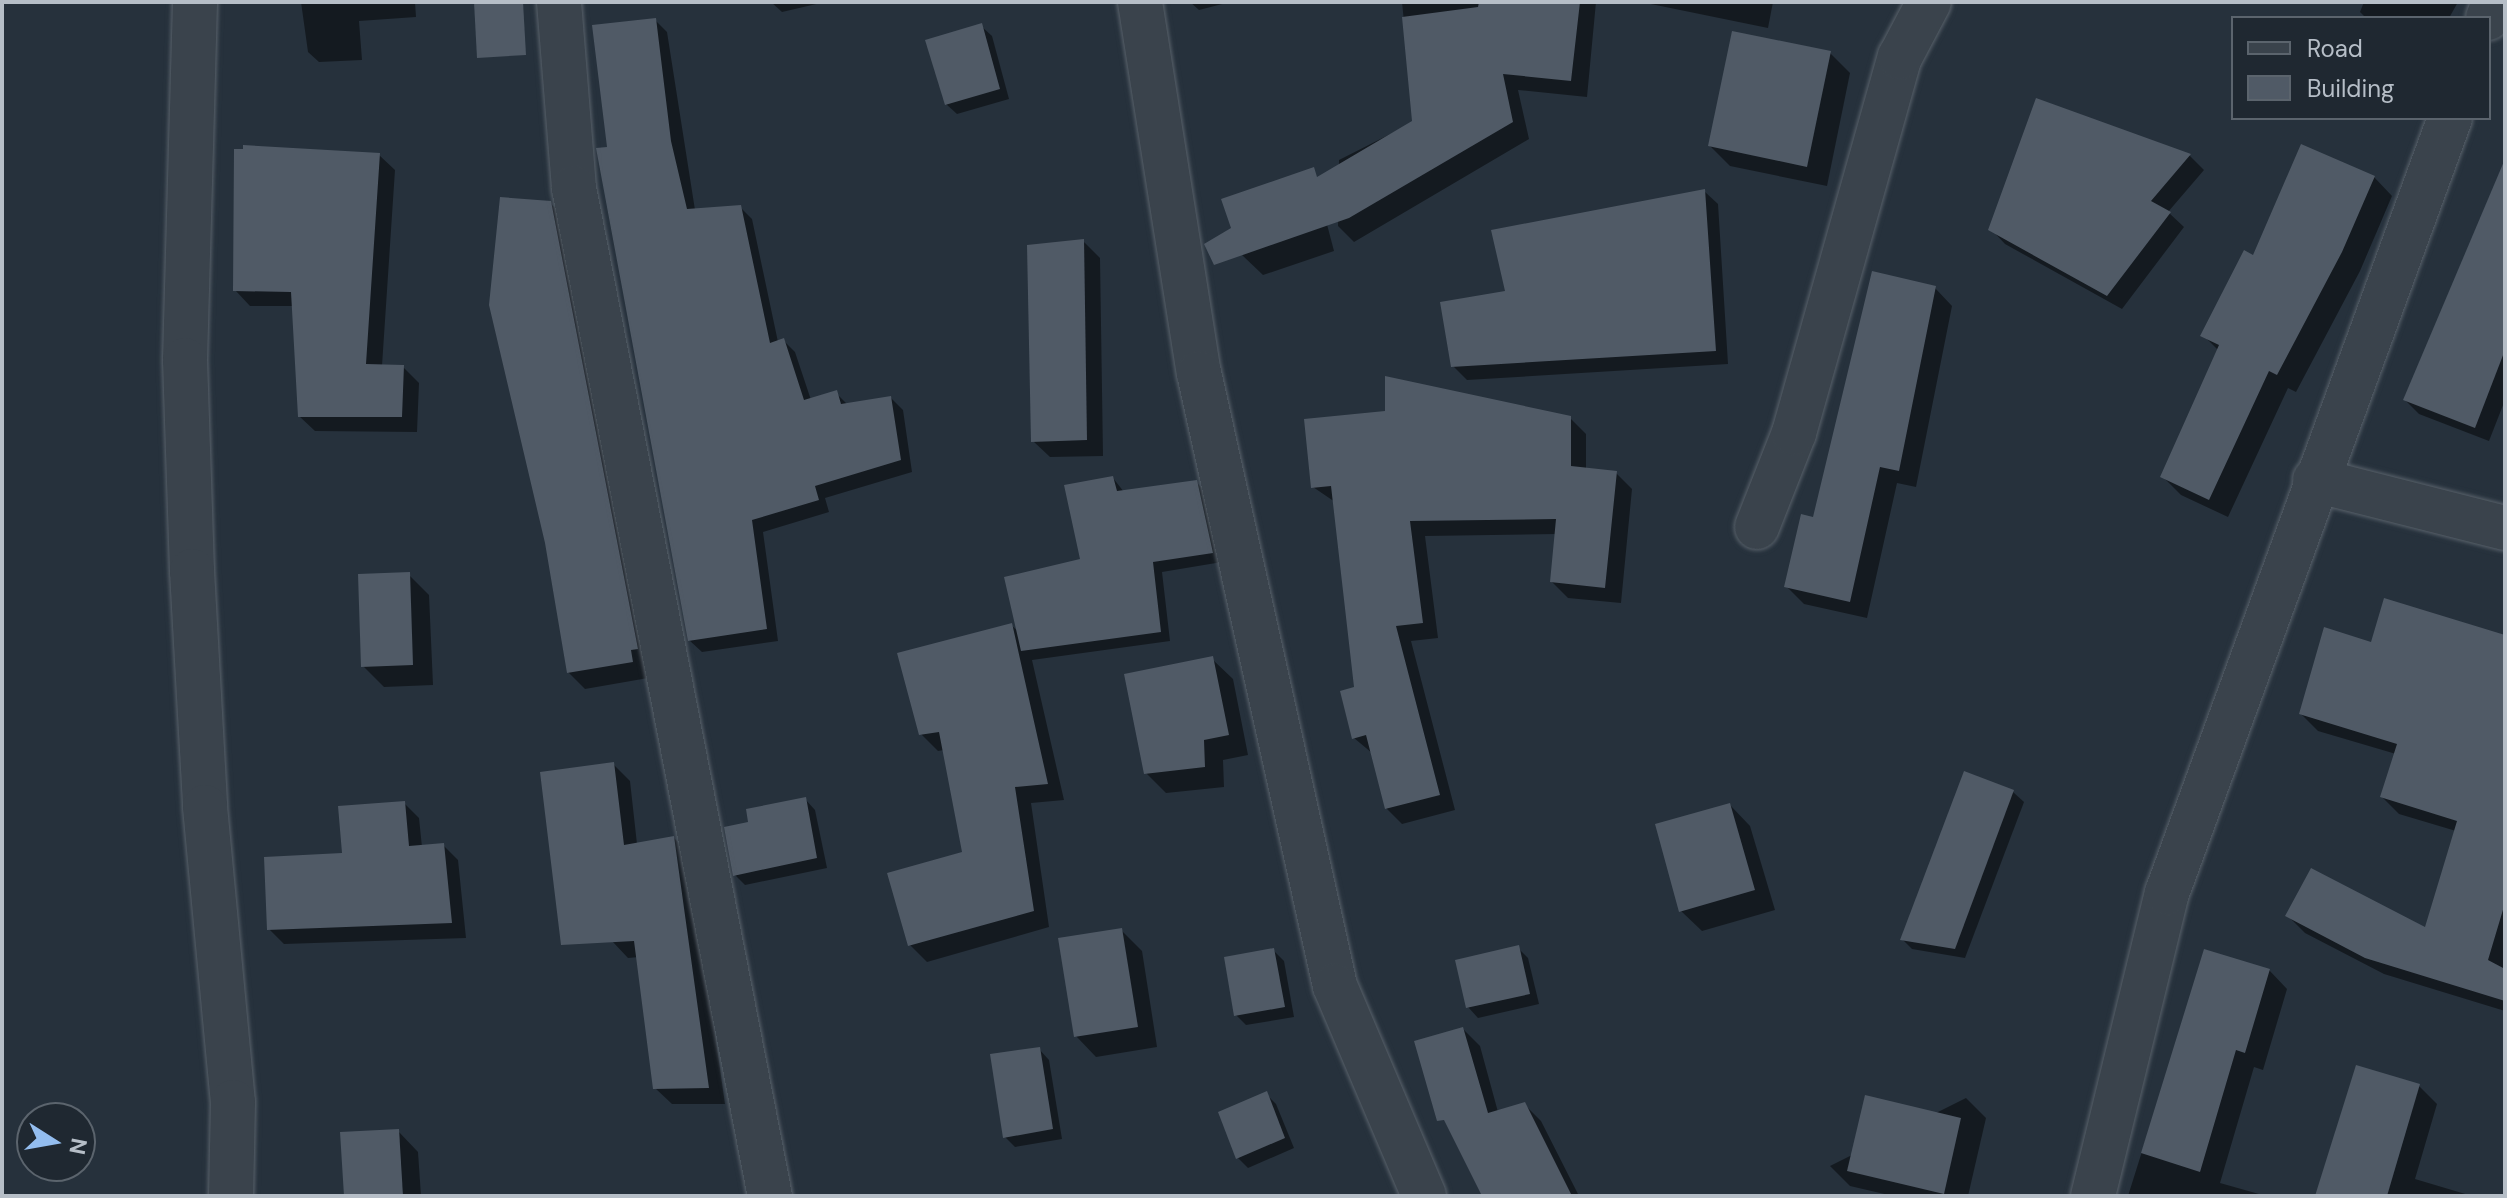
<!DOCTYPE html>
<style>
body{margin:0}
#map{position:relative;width:2507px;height:1198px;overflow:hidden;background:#26313c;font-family:"DM Sans",sans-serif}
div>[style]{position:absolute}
.shadow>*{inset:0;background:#0007}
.building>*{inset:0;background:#505a66}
.roads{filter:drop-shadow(0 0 2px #58616a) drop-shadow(0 0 2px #58616a)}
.minor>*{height:44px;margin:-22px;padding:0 22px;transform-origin:22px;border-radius:22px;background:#3a434c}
span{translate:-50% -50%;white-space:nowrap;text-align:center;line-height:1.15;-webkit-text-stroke:7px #1f2831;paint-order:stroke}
.frame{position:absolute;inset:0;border:4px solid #b6bec7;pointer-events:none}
.legend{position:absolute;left:2231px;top:16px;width:260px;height:104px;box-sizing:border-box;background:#1f2831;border:2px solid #5b646d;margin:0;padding:10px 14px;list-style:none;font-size:24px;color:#b6bec7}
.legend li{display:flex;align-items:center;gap:16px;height:40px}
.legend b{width:40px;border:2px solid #5b646d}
.north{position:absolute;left:16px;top:1102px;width:80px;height:80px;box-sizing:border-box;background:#1f2831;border:2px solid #5b646d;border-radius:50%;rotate:101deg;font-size:22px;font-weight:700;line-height:32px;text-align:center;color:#b6bec7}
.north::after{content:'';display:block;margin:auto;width:28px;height:36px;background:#93bdef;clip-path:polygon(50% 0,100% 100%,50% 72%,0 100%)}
</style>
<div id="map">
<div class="shadow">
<div style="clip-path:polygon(301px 2px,415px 2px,416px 17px,359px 21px,362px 60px,319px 62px,308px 52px)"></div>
<div style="clip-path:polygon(771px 2px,825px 2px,782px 12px)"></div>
<div style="clip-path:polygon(1190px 2px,1230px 2px,1199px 10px)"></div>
<div style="clip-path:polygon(1402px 2px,1596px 2px,1587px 97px,1518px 90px,1529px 139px,1354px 242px,1338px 226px,1339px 160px,1414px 122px)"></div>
<div style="clip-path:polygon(1641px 2px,1773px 2px,1768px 28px)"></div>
<div style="clip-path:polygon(2364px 2px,2458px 2px,2449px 18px,2366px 18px,2360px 12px)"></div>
<div style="clip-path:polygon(655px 20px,667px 32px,695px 210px,740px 207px,752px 219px,778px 342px,783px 340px,795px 352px,811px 400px,836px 393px,848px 405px,891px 398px,903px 410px,912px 472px,825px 498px,829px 512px,763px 532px,778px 641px,702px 652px,689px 640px,598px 150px,609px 149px)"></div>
<div style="clip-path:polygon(981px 26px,992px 36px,1009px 99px,957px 114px,946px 104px)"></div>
<div style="clip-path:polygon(1830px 53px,1850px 73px,1827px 186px,1730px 166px,1710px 146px)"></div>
<div style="clip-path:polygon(2037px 101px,2190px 156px,2204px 170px,2168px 212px,2184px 227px,2122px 309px,2005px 244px,1991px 229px)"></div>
<div style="clip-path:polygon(379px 155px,395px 170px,382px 366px,403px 367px,419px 383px,417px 432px,315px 431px,299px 416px,294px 306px,250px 306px,235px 290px)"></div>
<div style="clip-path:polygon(2374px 177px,2392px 196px,2360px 271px,2296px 392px,2288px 388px,2228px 517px,2181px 495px,2162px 476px,2219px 351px,2203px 335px,2254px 257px)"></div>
<div style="clip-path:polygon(1704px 191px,1718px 204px,1728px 364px,1467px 380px,1453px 366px,1507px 293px)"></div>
<div style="clip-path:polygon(1319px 194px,1334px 251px,1263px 275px,1242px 255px)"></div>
<div style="clip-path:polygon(550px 203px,567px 219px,648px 678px,585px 689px,568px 672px)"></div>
<div style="clip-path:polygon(2505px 218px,2505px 400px,2489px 441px,2419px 414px,2405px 400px)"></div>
<div style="clip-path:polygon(1083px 241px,1100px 258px,1103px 456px,1050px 457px,1033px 441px)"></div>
<div style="clip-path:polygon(1935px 288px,1952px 306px,1916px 487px,1897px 483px,1867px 618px,1804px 604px,1786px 586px,1815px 519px)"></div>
<div style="clip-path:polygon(1570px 418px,1586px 434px,1586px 470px,1616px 473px,1632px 489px,1621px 603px,1568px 598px,1552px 582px,1557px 534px,1425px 536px,1438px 638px,1411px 641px,1455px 810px,1402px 824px,1386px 808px,1372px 753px,1354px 738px,1356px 688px,1335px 502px,1313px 487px)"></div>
<div style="clip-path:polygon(1113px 478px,1124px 492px,1196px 482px,1207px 493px,1222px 562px,1162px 572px,1170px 641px,1032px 660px,1064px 800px,1031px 803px,1049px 927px,927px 962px,910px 945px,964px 854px,944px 750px,938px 751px,921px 734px,1011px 625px,1019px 632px,1082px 561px)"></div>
<div style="clip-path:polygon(409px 575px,429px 595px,433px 685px,384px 687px,363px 666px)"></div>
<div style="clip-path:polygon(2505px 637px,2505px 1011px,2384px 974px,2305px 933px,2288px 916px,2426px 930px,2456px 831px,2399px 814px,2382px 797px,2396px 754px,2318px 731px,2301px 714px,2373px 644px)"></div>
<div style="clip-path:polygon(1212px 659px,1233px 679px,1248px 755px,1223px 760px,1224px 787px,1166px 793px,1146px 773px)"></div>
<div style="clip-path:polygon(613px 764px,630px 781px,637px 844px,674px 838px,690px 854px,725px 1104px,672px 1104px,655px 1088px,639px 957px,628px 958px,612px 941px)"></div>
<div style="clip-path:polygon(1965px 773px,2013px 792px,2024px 802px,1965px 958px,1912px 949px,1902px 939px)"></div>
<div style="clip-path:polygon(805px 799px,815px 810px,827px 868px,745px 885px,735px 875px,751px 824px)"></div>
<div style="clip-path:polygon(404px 803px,419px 818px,422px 847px,443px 845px,458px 860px,466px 938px,284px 944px,269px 929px)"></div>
<div style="clip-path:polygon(1730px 805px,1750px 826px,1775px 910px,1702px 931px,1681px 911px)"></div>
<div style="clip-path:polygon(1121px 930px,1142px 951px,1157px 1047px,1096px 1057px,1076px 1036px)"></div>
<div style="clip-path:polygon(1518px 948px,1528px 958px,1539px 1004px,1478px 1018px,1468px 1007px)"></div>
<div style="clip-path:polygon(1273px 950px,1284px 961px,1294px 1017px,1246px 1025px,1236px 1015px)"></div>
<div style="clip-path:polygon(2205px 951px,2269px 970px,2287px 989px,2263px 1070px,2254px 1067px,2220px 1183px,2266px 1196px,2128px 1196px)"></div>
<div style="clip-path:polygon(1463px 1029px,1480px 1046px,1498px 1112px,1524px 1104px,1541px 1121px,1579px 1196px,1485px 1196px)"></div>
<div style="clip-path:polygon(1039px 1049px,1049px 1060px,1062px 1139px,1015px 1147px,1005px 1137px)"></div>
<div style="clip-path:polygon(2419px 1086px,2437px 1104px,2415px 1179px,2472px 1196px,2317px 1196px)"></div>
<div style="clip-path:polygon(1266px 1094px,1276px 1104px,1294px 1148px,1248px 1168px,1238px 1158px)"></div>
<div style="clip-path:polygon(1966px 1098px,1986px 1118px,1968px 1196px,1893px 1196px,1850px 1186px,1830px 1166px)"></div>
<div style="clip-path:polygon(398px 1131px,418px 1152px,421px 1196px,346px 1196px)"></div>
</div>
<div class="building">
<div style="clip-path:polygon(474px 2px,523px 2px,526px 55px,477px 58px)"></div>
<div style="clip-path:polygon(1479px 2px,1580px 2px,1571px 81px,1503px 74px,1513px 122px,1349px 218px,1214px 265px,1204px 244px,1231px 228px,1221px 199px,1314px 167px,1317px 177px,1412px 121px,1402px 17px,1478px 7px)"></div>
<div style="clip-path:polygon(656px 18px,671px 141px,687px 209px,741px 205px,770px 343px,784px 338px,804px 400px,837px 390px,841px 404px,891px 396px,901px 460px,815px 486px,819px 500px,752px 520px,767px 629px,688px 641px,596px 148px,607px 147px,592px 25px)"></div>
<div style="clip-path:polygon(982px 23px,1000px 89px,945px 105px,925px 40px)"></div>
<div style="clip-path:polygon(1732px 31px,1831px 51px,1807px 167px,1708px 146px)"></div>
<div style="clip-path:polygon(2036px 98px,2191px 154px,2151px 201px,2171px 212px,2107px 296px,1988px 230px)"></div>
<div style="clip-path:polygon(2301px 144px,2375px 176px,2342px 252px,2277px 375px,2269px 371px,2209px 500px,2160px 477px,2219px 345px,2200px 336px,2244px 250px,2253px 255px)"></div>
<div style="clip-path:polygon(243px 145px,380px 153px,366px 364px,404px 365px,402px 417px,298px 417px,291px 292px,233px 291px,234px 149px,243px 149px)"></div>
<div style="clip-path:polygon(2505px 159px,2505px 350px,2475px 428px,2403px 400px)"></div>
<div style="clip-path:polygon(1705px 189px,1716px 351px,1451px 367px,1440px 302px,1505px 291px,1491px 230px)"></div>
<div style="clip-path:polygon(500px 197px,551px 201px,638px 649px,631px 650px,633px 662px,567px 673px,545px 543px,489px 305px)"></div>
<div style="clip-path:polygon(1084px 239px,1087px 440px,1031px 442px,1027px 245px)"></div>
<div style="clip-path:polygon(1872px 271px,1936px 286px,1899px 471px,1880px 467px,1850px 602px,1784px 587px,1801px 514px,1813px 517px)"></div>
<div style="clip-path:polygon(1385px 376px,1571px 416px,1571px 466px,1617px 471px,1605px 588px,1550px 582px,1556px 519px,1410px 521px,1423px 623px,1396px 626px,1440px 795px,1385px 809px,1366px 735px,1352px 739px,1340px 691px,1354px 687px,1331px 486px,1311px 488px,1304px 419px,1385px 411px)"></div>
<div style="clip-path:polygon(1113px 476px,1117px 491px,1197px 480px,1213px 553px,1153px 562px,1161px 632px,1021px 651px,1004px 577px,1080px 559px,1064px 485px)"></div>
<div style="clip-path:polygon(410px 572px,413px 665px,361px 667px,358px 574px)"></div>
<div style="clip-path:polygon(2384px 598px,2505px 635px,2505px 903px,2488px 960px,2505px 969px,2505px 1001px,2365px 958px,2285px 916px,2311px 868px,2425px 927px,2457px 821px,2380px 797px,2397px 744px,2299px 714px,2324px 627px,2371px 642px)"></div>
<div style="clip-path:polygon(1012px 623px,1048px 784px,1015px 787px,1034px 911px,908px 946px,887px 873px,962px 852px,939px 732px,919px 735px,897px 653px)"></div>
<div style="clip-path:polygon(1213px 656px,1229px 735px,1204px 740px,1205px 767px,1144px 774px,1124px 674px)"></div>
<div style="clip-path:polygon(614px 762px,624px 845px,674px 836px,709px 1088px,653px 1089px,634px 941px,561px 945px,540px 772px)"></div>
<div style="clip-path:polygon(1964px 771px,2014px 790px,1955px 949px,1900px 940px)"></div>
<div style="clip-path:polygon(806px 797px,817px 858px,733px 876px,724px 827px,748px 822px,746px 809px)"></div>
<div style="clip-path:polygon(405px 801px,409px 846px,444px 843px,452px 923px,267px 930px,264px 857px,342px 853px,338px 806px)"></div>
<div style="clip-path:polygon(1730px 803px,1755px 890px,1679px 912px,1655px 824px)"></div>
<div style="clip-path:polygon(1122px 928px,1138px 1027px,1074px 1037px,1058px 938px)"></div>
<div style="clip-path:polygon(1519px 945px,1530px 994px,1466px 1008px,1455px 960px)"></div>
<div style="clip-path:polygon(1274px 948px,1285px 1007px,1234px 1016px,1224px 957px)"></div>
<div style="clip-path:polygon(2204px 949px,2270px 969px,2245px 1053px,2236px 1050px,2200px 1172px,2141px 1153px)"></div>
<div style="clip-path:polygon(1463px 1027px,1488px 1113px,1525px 1102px,1572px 1196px,1482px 1196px,1444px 1120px,1437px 1121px,1414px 1041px)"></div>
<div style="clip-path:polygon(1040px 1047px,1053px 1129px,1003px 1138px,990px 1054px)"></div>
<div style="clip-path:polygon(2356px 1065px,2420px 1084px,2387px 1196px,2315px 1196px)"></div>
<div style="clip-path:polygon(1267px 1091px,1285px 1138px,1236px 1159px,1218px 1112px)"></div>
<div style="clip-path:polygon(1865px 1095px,1961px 1118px,1944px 1194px,1847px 1171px)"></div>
<div style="clip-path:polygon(399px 1129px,403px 1196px,344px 1196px,340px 1132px)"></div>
</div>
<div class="roads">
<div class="minor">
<div style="left:195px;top:2px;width:358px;rotate:91.6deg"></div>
<div style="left:185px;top:360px;width:211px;rotate:88.1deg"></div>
<div style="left:192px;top:571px;width:236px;rotate:86.8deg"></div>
<div style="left:205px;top:807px;width:296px;rotate:84.6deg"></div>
<div style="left:233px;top:1102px;width:94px;rotate:91.2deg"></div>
<div style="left:559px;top:2px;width:187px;rotate:85.4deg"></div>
<div style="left:574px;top:188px;width:1027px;rotate:79deg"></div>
<div style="left:1140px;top:2px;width:376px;rotate:81deg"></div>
<div style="left:1199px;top:373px;width:628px;rotate:77.49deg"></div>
<div style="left:1335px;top:986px;width:228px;rotate:67deg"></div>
<div style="left:2488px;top:18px;width:17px;rotate:-69deg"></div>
<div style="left:2315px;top:480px;width:196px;rotate:14.2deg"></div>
<div style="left:1757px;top:527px;width:101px;rotate:-68.5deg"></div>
<div style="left:1794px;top:433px;width:391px;rotate:-74.3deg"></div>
<div style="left:1900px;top:57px;width:62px;rotate:-62.2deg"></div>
<div style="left:2093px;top:1196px;width:312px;rotate:-76.3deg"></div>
<div style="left:2167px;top:893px;width:825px;rotate:-69.94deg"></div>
</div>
</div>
<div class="frame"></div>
<ul class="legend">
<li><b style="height:10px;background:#3a434c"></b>Road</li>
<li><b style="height:22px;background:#505a66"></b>Building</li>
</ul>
<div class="north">N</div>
</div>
